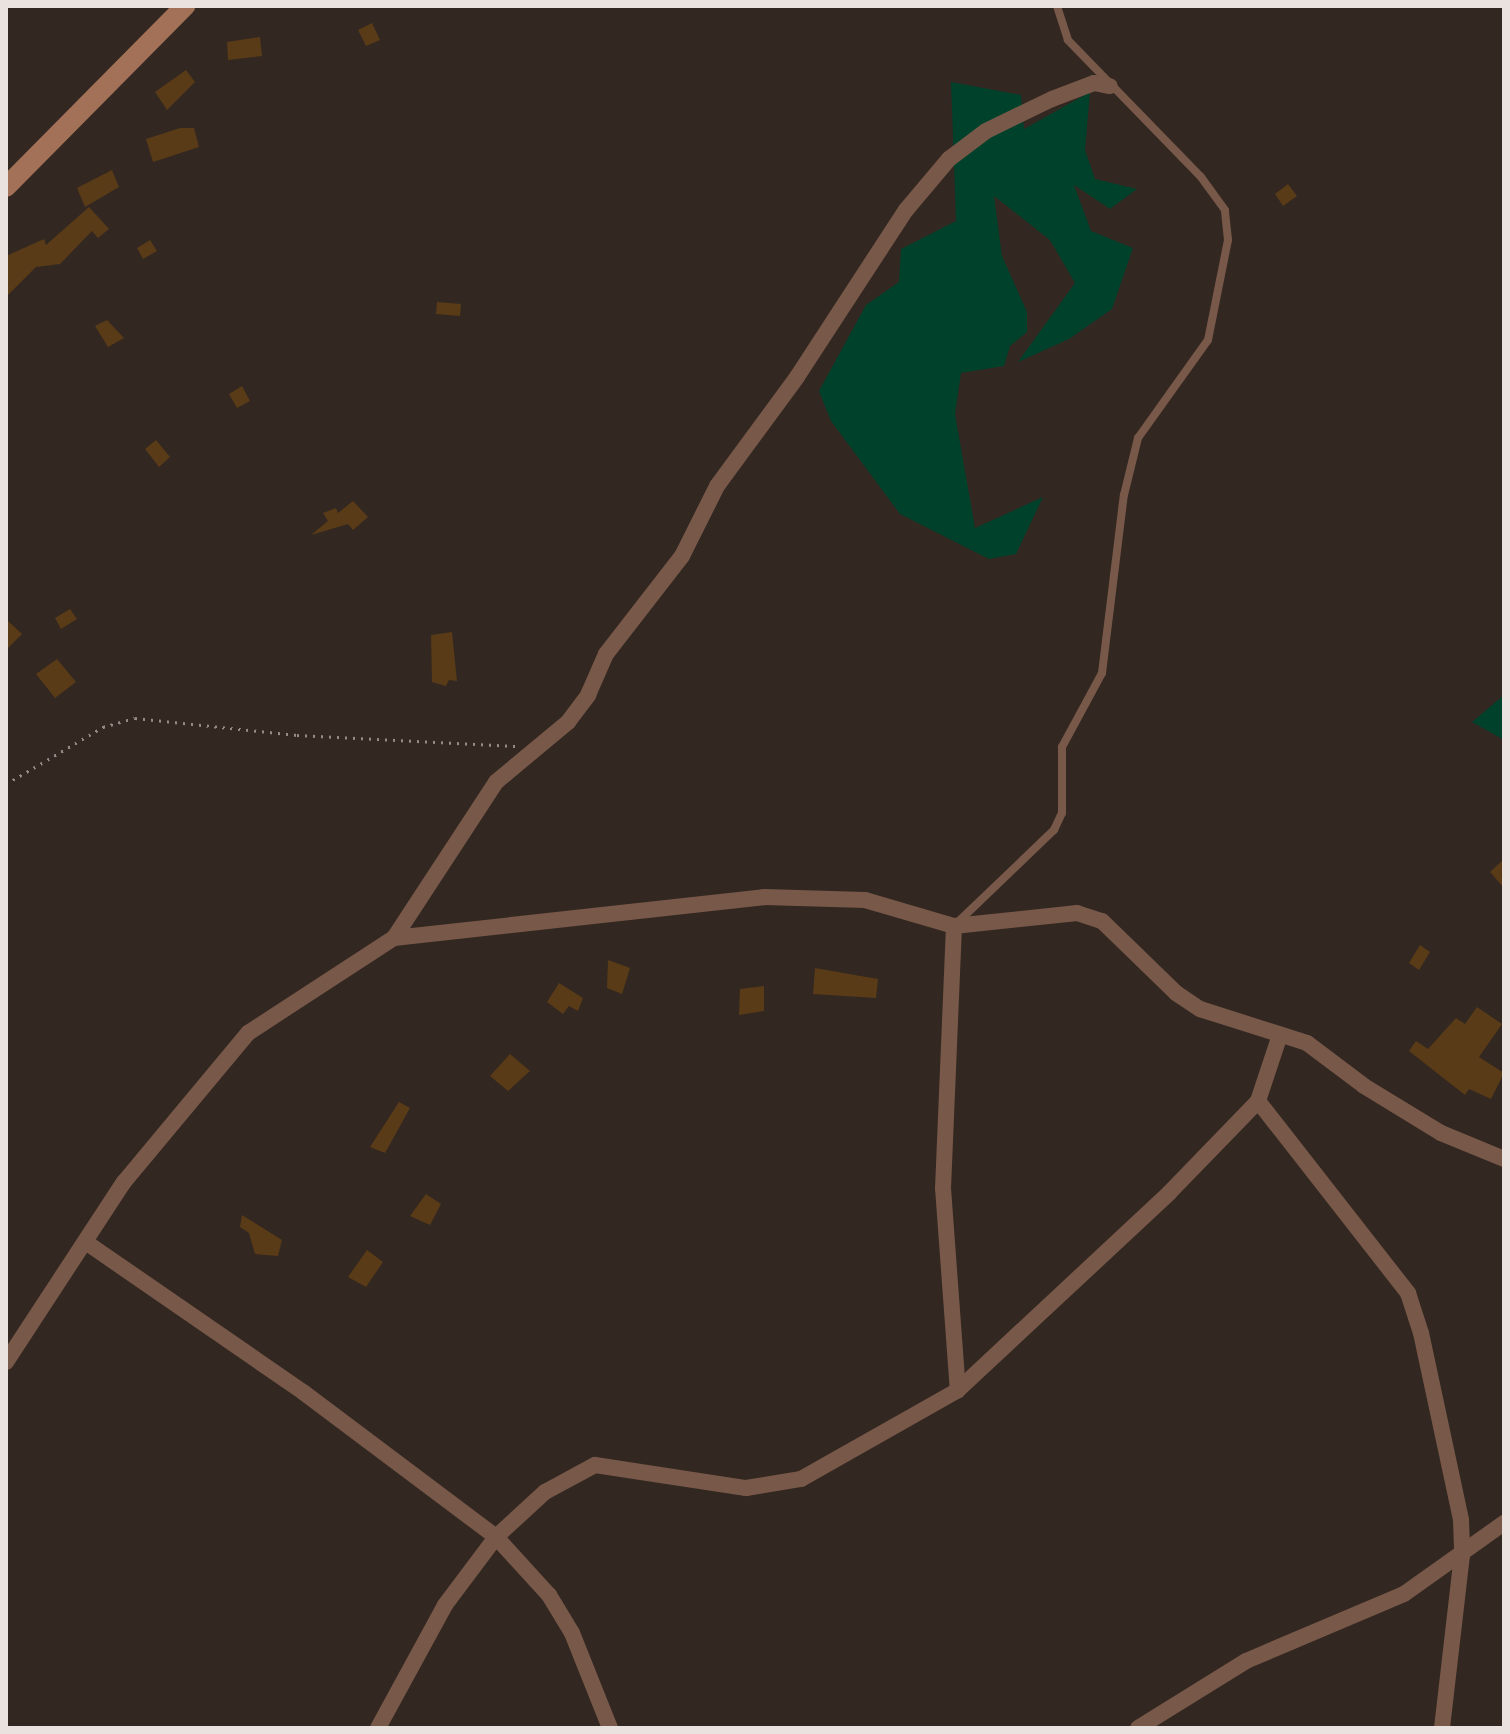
<!DOCTYPE html>
<style>
body{margin:0}
#map{position:relative;width:1510px;height:1734px;overflow:hidden;background:#322721;font-family:"Source Sans 3",sans-serif}
div>[style]{position:absolute}
.green>*{inset:0;background:#00412b}
.building>*{inset:0;background:#593b17}
.path>*{height:3px;margin-top:-1.5px;transform-origin:0;background:repeating-linear-gradient(90deg,#948b86 0 2px,transparent 0 8px)}
.service>*{height:8px;margin:-4px;padding:0 4px;transform-origin:4px;border-radius:4px;background:#785848}
.minor>*{height:16px;margin:-8px;padding:0 8px;transform-origin:8px;border-radius:8px;background:#785848}
.secondary>*{height:20px;margin:-10px;padding:0 10px;transform-origin:10px;border-radius:10px;background:#a37157}
span{translate:-50% -50%;white-space:nowrap;text-align:center;line-height:1.15;-webkit-text-stroke:8px #16110e;paint-order:stroke}
.frame{position:absolute;inset:0;border:8px solid #e9e2de;pointer-events:none}
</style>
<div id="map">
<div class="green">
<div style="clip-path:polygon(951px 82px,1021px 95px,1024px 129px,1090px 92px,1085px 150px,1095px 179px,1137px 189px,1110px 209px,1074px 185px,1091px 231px,1133px 248px,1112px 309px,1069px 339px,1018px 362px,1075px 283px,1050px 240px,994px 196px,1002px 256px,1027px 312px,1027px 332px,1010px 346px,1004px 366px,961px 373px,955px 414px,975px 528px,1043px 497px,1016px 554px,989px 559px,900px 514px,831px 421px,819px 391px,866px 305px,899px 282px,901px 249px,956px 221px)"></div>
<div style="clip-path:polygon(1504px 695px,1504px 740px,1472px 722px)"></div>
</div>
<div class="building">
<div style="clip-path:polygon(372px 23px,380px 40px,366px 46px,358px 30px)"></div>
<div style="clip-path:polygon(260px 37px,262px 56px,228px 60px,227px 42px)"></div>
<div style="clip-path:polygon(186px 70px,195px 82px,167px 110px,155px 92px)"></div>
<div style="clip-path:polygon(180px 128px,194px 128px,199px 147px,153px 162px,146px 139px)"></div>
<div style="clip-path:polygon(112px 170px,119px 187px,85px 207px,77px 188px)"></div>
<div style="clip-path:polygon(1288px 184px,1297px 196px,1283px 206px,1275px 194px)"></div>
<div style="clip-path:polygon(89px 207px,109px 229px,98px 238px,92px 231px,60px 264px,36px 267px,6px 297px,6px 256px,44px 239px,46px 245px)"></div>
<div style="clip-path:polygon(150px 240px,157px 251px,143px 259px,137px 248px)"></div>
<div style="clip-path:polygon(437px 302px,461px 304px,460px 316px,436px 314px)"></div>
<div style="clip-path:polygon(107px 320px,124px 338px,108px 347px,95px 326px)"></div>
<div style="clip-path:polygon(242px 386px,250px 401px,237px 408px,229px 394px)"></div>
<div style="clip-path:polygon(156px 440px,170px 457px,159px 467px,145px 449px)"></div>
<div style="clip-path:polygon(353px 501px,368px 517px,353px 530px,348px 524px,311px 535px,328px 521px,323px 513px,336px 508px,338px 513px)"></div>
<div style="clip-path:polygon(70px 609px,77px 619px,61px 629px,55px 618px)"></div>
<div style="clip-path:polygon(6px 619px,22px 634px,6px 650px)"></div>
<div style="clip-path:polygon(452px 632px,457px 681px,449px 680px,446px 686px,432px 682px,431px 635px)"></div>
<div style="clip-path:polygon(57px 659px,76px 682px,55px 698px,36px 674px)"></div>
<div style="clip-path:polygon(1504px 859px,1504px 888px,1490px 872px)"></div>
<div style="clip-path:polygon(1420px 945px,1430px 952px,1419px 970px,1409px 963px)"></div>
<div style="clip-path:polygon(608px 960px,630px 968px,622px 994px,607px 988px)"></div>
<div style="clip-path:polygon(815px 968px,878px 979px,876px 998px,813px 994px)"></div>
<div style="clip-path:polygon(559px 983px,583px 998px,578px 1011px,569px 1006px,563px 1014px,547px 1002px)"></div>
<div style="clip-path:polygon(764px 986px,764px 1011px,739px 1015px,740px 989px)"></div>
<div style="clip-path:polygon(1477px 1007px,1502px 1024px,1479px 1057px,1504px 1073px,1491px 1099px,1469px 1089px,1465px 1095px,1409px 1051px,1416px 1041px,1428px 1049px,1456px 1018px,1465px 1024px)"></div>
<div style="clip-path:polygon(510px 1054px,530px 1071px,508px 1091px,490px 1076px)"></div>
<div style="clip-path:polygon(399px 1102px,410px 1108px,385px 1153px,370px 1147px)"></div>
<div style="clip-path:polygon(426px 1194px,441px 1204px,430px 1225px,410px 1216px)"></div>
<div style="clip-path:polygon(242px 1215px,282px 1240px,278px 1256px,255px 1254px,249px 1233px,240px 1227px)"></div>
<div style="clip-path:polygon(367px 1250px,383px 1262px,366px 1287px,348px 1277px)"></div>
</div>
<div class="path">
<div style="left:6px;top:784px;width:113px;rotate:-30.4deg"></div>
<div style="left:103px;top:727px;width:33px;rotate:-16deg"></div>
<div style="left:135px;top:718px;width:163px;rotate:6deg"></div>
<div style="left:297px;top:735px;width:219px;rotate:2.9deg"></div>
</div>
<div class="service">
<div style="left:958px;top:922px;width:133px;rotate:-43.8deg"></div>
<div style="left:1054px;top:830px;width:19px;rotate:-65deg"></div>
<div style="left:1062px;top:813px;width:66px;rotate:-90deg"></div>
<div style="left:1062px;top:747px;width:84px;rotate:-61.6deg"></div>
<div style="left:1102px;top:673px;width:179px;rotate:-83deg"></div>
<div style="left:1124px;top:495px;width:59px;rotate:-76.2deg"></div>
<div style="left:1138px;top:438px;width:120px;rotate:-54.5deg"></div>
<div style="left:1208px;top:340px;width:102px;rotate:-78.7deg"></div>
<div style="left:1228px;top:240px;width:30px;rotate:-96deg"></div>
<div style="left:1225px;top:210px;width:41px;rotate:-126deg"></div>
<div style="left:1201px;top:177px;width:191px;rotate:-134.2deg"></div>
<div style="left:1068px;top:40px;width:36px;rotate:-108deg"></div>
</div>
<div class="minor">
<div style="left:954px;top:926px;width:262px;rotate:92.4deg"></div>
<div style="left:943px;top:1188px;width:203px;rotate:85.8deg"></div>
<div style="left:394px;top:938px;width:186px;rotate:-56.8deg"></div>
<div style="left:496px;top:782px;width:94px;rotate:-39.8deg"></div>
<div style="left:568px;top:722px;width:34px;rotate:-53deg"></div>
<div style="left:588px;top:695px;width:45px;rotate:-66.3deg"></div>
<div style="left:606px;top:654px;width:124px;rotate:-52.2deg"></div>
<div style="left:682px;top:556px;width:78px;rotate:-63.4deg"></div>
<div style="left:717px;top:486px;width:135px;rotate:-53.7deg"></div>
<div style="left:797px;top:377px;width:199px;rotate:-56.9deg"></div>
<div style="left:906px;top:210px;width:67px;rotate:-49.9deg"></div>
<div style="left:949px;top:159px;width:46px;rotate:-37.1deg"></div>
<div style="left:986px;top:131px;width:73px;rotate:-25.9deg"></div>
<div style="left:1052px;top:99px;width:45px;rotate:-20.9deg"></div>
<div style="left:1094px;top:83px;width:16px;rotate:11deg"></div>
<div style="left:1258px;top:1101px;width:244px;rotate:52deg"></div>
<div style="left:1408px;top:1293px;width:42px;rotate:72deg"></div>
<div style="left:1421px;top:1333px;width:191px;rotate:77.9deg"></div>
<div style="left:1461px;top:1520px;width:35px;rotate:88deg"></div>
<div style="left:1462px;top:1555px;width:174px;rotate:96.6deg"></div>
<div style="left:87px;top:1243px;width:262px;rotate:34.6deg"></div>
<div style="left:303px;top:1392px;width:241px;rotate:36.9deg"></div>
<div style="left:496px;top:1537px;width:79px;rotate:47.6deg"></div>
<div style="left:549px;top:1595px;width:44px;rotate:58.8deg"></div>
<div style="left:572px;top:1633px;width:102px;rotate:68.2deg"></div>
<div style="left:6px;top:1362px;width:215px;rotate:-56.8deg"></div>
<div style="left:124px;top:1182px;width:194px;rotate:-50.2deg"></div>
<div style="left:248px;top:1033px;width:174px;rotate:-33.1deg"></div>
<div style="left:394px;top:938px;width:372px;rotate:-6.3deg"></div>
<div style="left:764px;top:897px;width:101px;rotate:1.7deg"></div>
<div style="left:865px;top:900px;width:93px;rotate:16.3deg"></div>
<div style="left:954px;top:926px;width:124px;rotate:-6deg"></div>
<div style="left:1077px;top:913px;width:26px;rotate:18deg"></div>
<div style="left:1102px;top:921px;width:103px;rotate:44.2deg"></div>
<div style="left:1176px;top:993px;width:29px;rotate:34deg"></div>
<div style="left:1200px;top:1009px;width:112px;rotate:17.6deg"></div>
<div style="left:1307px;top:1043px;width:71px;rotate:37deg"></div>
<div style="left:1364px;top:1086px;width:90px;rotate:31.4deg"></div>
<div style="left:1441px;top:1133px;width:68px;rotate:22.4deg"></div>
<div style="left:378px;top:1728px;width:140px;rotate:-61.4deg"></div>
<div style="left:445px;top:1605px;width:85px;rotate:-53.1deg"></div>
<div style="left:496px;top:1537px;width:67px;rotate:-42.6deg"></div>
<div style="left:545px;top:1492px;width:57px;rotate:-28.4deg"></div>
<div style="left:595px;top:1465px;width:153px;rotate:8.7deg"></div>
<div style="left:746px;top:1488px;width:56px;rotate:-9.3deg"></div>
<div style="left:801px;top:1479px;width:180px;rotate:-29.5deg"></div>
<div style="left:958px;top:1390px;width:289px;rotate:-43deg"></div>
<div style="left:1169px;top:1193px;width:128px;rotate:-45.9deg"></div>
<div style="left:1258px;top:1101px;width:70px;rotate:-71.6deg"></div>
<div style="left:1138px;top:1728px;width:127px;rotate:-31.8deg"></div>
<div style="left:1246px;top:1661px;width:172px;rotate:-23deg"></div>
<div style="left:1404px;top:1594px;width:123px;rotate:-35.4deg"></div>
</div>
<div class="secondary">
<div style="left:6px;top:187px;width:255px;rotate:-45.3deg"></div>
</div>
<div class="frame"></div>
</div>
